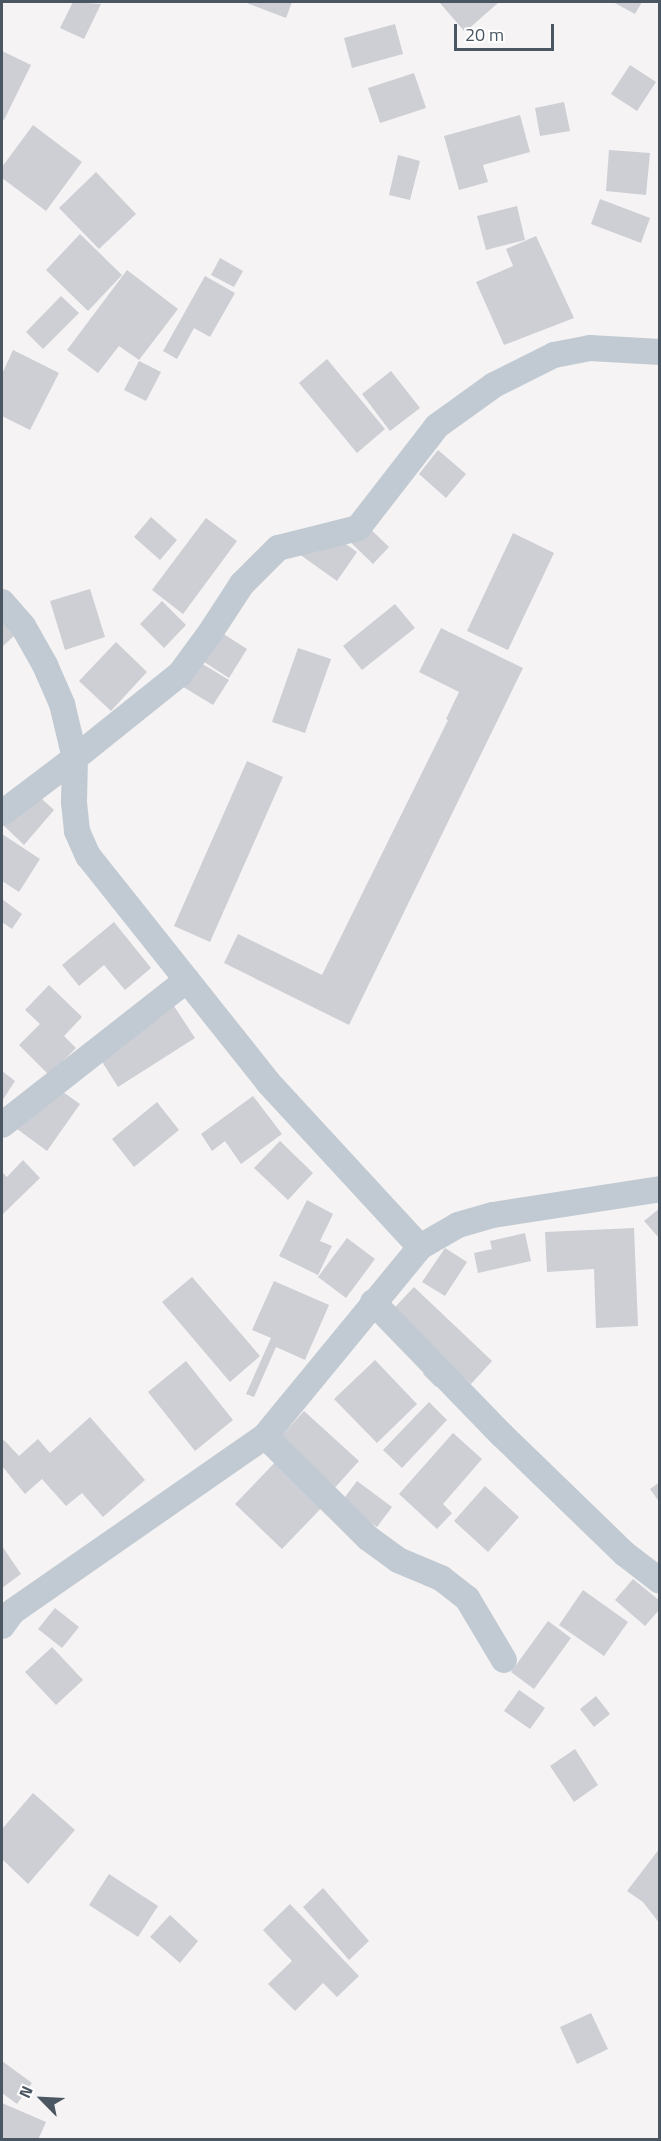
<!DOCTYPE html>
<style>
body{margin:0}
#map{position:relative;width:661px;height:2141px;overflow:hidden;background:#f5f3f3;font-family:"Titillium Web",sans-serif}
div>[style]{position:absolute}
.building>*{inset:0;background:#cdcfd5}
.street>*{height:26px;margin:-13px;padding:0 13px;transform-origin:13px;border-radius:13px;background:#c1cad2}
span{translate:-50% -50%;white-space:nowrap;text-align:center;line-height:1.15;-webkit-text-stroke:4.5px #fff;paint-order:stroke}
.frame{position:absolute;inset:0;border:3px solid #4a5661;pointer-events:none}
.north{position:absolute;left:12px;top:2069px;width:60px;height:60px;-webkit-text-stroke:4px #fff;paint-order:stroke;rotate:294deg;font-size:16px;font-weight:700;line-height:24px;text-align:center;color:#4a5661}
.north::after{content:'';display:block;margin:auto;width:21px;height:27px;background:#4a5661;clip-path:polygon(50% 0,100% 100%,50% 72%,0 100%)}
.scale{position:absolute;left:454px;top:24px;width:100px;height:27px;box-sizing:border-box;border:3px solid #4a5661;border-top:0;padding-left:8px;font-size:18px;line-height:21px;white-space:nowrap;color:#4a5661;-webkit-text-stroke:4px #fff;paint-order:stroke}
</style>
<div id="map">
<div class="building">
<div style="clip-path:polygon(73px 2px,101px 4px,84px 39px,60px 28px)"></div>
<div style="clip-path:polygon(244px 2px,292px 2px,286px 18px)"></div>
<div style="clip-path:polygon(442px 2px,499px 2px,465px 32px,440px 3px)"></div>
<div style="clip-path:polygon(613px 2px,642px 2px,635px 14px)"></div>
<div style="clip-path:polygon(395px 24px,403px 54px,352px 68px,344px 38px)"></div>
<div style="clip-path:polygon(2px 51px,31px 65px,4px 120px,2px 119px)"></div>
<div style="clip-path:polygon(630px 65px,656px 82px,637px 111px,611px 94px)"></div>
<div style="clip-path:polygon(414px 73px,426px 108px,380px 123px,368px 88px)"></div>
<div style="clip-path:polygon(564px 102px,570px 131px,540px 136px,535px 108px)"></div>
<div style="clip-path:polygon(520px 115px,530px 152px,483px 165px,488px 182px,459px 190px,444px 136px)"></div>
<div style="clip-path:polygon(33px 125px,82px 162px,46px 211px,2px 178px,2px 167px)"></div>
<div style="clip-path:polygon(609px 150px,650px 153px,646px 195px,606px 191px)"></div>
<div style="clip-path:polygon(398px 155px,420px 161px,410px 200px,389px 195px)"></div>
<div style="clip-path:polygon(96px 172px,136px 214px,99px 249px,59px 208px)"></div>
<div style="clip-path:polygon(600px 199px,650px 218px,641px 243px,591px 224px)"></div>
<div style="clip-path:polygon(517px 206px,525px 240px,486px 250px,477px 216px)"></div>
<div style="clip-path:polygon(80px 234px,122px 275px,88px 311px,46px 270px)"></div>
<div style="clip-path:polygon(536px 236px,574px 318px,504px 345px,476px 282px,513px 266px,506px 249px)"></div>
<div style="clip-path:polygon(220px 258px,243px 271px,234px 287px,211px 275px)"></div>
<div style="clip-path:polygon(127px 270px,178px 309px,139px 360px,119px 346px,98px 373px,67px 350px)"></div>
<div style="clip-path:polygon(205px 276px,235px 293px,210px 337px,194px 328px,177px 359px,163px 351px)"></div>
<div style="clip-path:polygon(61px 296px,79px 313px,43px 349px,26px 332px)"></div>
<div style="clip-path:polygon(13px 350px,59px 373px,30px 430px,2px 416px,2px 374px)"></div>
<div style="clip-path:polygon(327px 359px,385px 429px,357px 453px,299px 383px)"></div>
<div style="clip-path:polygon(139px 361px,161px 372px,146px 401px,124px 390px)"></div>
<div style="clip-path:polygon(391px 371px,420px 408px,390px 431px,362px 394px)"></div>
<div style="clip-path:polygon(438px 450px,466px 474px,446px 498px,419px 474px)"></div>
<div style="clip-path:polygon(151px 517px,177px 540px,160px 560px,134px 537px)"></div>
<div style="clip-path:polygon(206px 518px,237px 541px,183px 614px,152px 590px)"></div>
<div style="clip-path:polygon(359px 518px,389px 547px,373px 564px,343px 535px)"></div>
<div style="clip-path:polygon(319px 525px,357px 552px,337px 581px,299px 554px)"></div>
<div style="clip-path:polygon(513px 533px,554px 553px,508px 650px,467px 631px)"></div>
<div style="clip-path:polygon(90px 589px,105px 637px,65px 650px,50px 601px)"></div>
<div style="clip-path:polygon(2px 598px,25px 626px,2px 647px)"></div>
<div style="clip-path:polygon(162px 601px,186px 625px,164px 648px,140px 624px)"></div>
<div style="clip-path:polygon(395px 604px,415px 628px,362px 670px,343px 646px)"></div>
<div style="clip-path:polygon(441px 628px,523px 668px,349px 1025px,224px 963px,238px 934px,322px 975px,448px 720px,446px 719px,459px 692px,419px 672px)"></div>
<div style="clip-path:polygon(219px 631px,247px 649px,229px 678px,201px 660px)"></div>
<div style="clip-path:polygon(116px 642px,147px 672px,111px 711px,79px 681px)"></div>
<div style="clip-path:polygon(298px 648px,331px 659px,305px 733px,272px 722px)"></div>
<div style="clip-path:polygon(196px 660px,229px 680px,213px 705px,180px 685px)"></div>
<div style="clip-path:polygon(247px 761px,283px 777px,210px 942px,174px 926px)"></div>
<div style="clip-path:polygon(30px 788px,54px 810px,24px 845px,2px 824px)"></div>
<div style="clip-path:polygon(2px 834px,40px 859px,19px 892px,2px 881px)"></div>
<div style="clip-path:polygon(2px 899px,22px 914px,12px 929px,2px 922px)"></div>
<div style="clip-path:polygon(114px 922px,151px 968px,125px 990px,104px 965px,79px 986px,62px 965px)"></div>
<div style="clip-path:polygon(49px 985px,82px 1017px,64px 1036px,76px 1048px,49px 1075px,19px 1045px,40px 1024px,25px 1010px)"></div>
<div style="clip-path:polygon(170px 1000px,195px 1038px,118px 1087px,94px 1049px)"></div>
<div style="clip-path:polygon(2px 1071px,15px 1081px,2px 1101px)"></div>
<div style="clip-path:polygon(46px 1080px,80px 1104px,47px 1151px,13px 1126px)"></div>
<div style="clip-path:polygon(253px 1096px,282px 1134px,241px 1164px,225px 1141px,212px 1151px,201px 1134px)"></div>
<div style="clip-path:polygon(157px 1102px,179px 1130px,134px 1167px,112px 1139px)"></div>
<div style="clip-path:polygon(280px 1141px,313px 1173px,288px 1200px,254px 1168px)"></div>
<div style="clip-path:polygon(23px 1160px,40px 1178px,2px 1215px,2px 1172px,7px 1177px)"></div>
<div style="clip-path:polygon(307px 1200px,333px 1214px,320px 1241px,332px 1246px,318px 1275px,279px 1256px)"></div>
<div style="clip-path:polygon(660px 1208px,660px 1239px,644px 1221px)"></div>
<div style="clip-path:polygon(634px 1228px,638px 1326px,596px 1328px,594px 1269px,547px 1272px,545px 1232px)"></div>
<div style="clip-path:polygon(525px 1233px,531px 1261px,478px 1273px,474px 1253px,492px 1249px,490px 1241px)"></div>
<div style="clip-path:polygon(347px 1238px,375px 1259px,346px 1298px,318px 1277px)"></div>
<div style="clip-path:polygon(445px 1248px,467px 1262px,445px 1296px,422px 1282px)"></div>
<div style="clip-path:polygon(192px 1277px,260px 1356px,230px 1382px,162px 1302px)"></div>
<div style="clip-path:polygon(274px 1281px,329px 1305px,305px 1360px,276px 1347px,254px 1397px,246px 1394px,271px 1338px,252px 1330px)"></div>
<div style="clip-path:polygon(414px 1287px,492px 1361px,471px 1384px,454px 1368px,436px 1387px,423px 1374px,429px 1367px,381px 1322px)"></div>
<div style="clip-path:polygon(375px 1360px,417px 1404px,377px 1443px,334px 1399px)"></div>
<div style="clip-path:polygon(186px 1361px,233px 1420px,195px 1451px,148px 1392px)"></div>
<div style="clip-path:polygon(429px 1402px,447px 1420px,402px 1468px,383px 1450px)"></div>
<div style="clip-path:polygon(304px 1411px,359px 1461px,331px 1492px,277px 1441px)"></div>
<div style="clip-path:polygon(90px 1417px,145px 1480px,103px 1517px,82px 1493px,66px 1506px,42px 1479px,25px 1494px,2px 1466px,2px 1442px,4px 1440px,19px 1456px,38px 1439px,50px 1453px)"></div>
<div style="clip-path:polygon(453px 1433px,482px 1459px,443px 1504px,452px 1513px,437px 1529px,399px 1494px)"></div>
<div style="clip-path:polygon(283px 1454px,330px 1499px,282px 1549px,235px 1504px)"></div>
<div style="clip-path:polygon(357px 1481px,392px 1507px,377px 1527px,342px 1501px)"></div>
<div style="clip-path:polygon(660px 1482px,660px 1503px,650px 1489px)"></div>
<div style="clip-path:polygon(485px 1486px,519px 1517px,488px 1552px,454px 1521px)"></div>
<div style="clip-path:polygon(2px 1546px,21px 1574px,2px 1588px)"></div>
<div style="clip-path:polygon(633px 1579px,660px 1601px,660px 1609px,645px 1626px,615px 1600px)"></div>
<div style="clip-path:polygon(583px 1590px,628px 1622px,604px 1656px,559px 1625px)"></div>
<div style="clip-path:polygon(55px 1608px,79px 1627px,62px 1648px,38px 1629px)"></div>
<div style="clip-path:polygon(548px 1621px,571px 1638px,534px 1689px,511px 1672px)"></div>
<div style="clip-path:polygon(52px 1647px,83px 1680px,56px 1705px,25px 1672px)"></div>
<div style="clip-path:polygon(519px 1690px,545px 1708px,530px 1729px,504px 1711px)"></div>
<div style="clip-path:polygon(596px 1696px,610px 1714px,594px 1727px,580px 1709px)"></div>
<div style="clip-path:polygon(575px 1749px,598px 1785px,574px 1802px,550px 1766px)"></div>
<div style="clip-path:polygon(33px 1793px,75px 1830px,28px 1884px,2px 1859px,2px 1829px)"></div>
<div style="clip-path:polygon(660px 1848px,660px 1924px,643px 1902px,627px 1891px)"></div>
<div style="clip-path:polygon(109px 1874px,158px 1906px,138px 1937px,89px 1905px)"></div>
<div style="clip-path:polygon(323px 1888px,369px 1941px,349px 1960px,303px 1907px)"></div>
<div style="clip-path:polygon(290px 1904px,359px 1976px,337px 1997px,323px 1983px,295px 2011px,268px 1984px,292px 1961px,263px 1930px)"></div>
<div style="clip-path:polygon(170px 1915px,198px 1941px,180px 1963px,150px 1937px)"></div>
<div style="clip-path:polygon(591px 2013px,608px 2049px,577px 2064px,560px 2027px)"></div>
<div style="clip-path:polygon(2px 2061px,32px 2083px,17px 2104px,2px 2093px)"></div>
<div style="clip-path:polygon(2px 2103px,46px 2122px,38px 2140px,2px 2140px)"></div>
</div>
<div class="street">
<div style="left:2px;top:602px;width:32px;rotate:49deg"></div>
<div style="left:23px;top:626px;width:45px;rotate:60.6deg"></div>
<div style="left:45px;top:665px;width:43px;rotate:66.4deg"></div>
<div style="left:62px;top:704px;width:56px;rotate:76.5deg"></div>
<div style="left:75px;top:758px;width:91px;rotate:143deg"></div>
<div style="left:2px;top:1125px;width:235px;rotate:-38.1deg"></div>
<div style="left:420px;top:1247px;width:224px;rotate:-132.7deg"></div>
<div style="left:268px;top:1082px;width:289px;rotate:-128.5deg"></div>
<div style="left:88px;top:856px;width:27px;rotate:-114deg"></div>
<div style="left:77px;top:831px;width:29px;rotate:-96deg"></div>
<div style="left:74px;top:802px;width:44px;rotate:-88.7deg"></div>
<div style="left:75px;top:758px;width:134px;rotate:-38.7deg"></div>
<div style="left:180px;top:674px;width:51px;rotate:-53.8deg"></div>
<div style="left:210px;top:633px;width:59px;rotate:-56.9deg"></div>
<div style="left:242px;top:584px;width:51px;rotate:-45deg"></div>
<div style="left:278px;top:548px;width:82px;rotate:-14deg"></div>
<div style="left:358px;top:528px;width:129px;rotate:-52.2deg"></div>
<div style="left:437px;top:426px;width:70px;rotate:-35.7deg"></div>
<div style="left:494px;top:385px;width:67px;rotate:-26.6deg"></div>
<div style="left:554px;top:355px;width:37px;rotate:-11deg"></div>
<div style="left:590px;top:348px;width:70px;rotate:3.3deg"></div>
<div style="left:373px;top:1302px;width:185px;rotate:45.9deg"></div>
<div style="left:502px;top:1435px;width:171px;rotate:44.1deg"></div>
<div style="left:625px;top:1554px;width:44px;rotate:37.6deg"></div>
<div style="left:265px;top:1436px;width:145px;rotate:44.7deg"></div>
<div style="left:368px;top:1538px;width:37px;rotate:36deg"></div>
<div style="left:398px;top:1560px;width:47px;rotate:22.7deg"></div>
<div style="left:441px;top:1578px;width:33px;rotate:38deg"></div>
<div style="left:467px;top:1598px;width:72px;rotate:59.2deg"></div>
<div style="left:2px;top:1626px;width:17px;rotate:-54deg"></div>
<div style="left:12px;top:1612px;width:308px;rotate:-34.8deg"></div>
<div style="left:265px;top:1436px;width:244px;rotate:-50.6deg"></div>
<div style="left:420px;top:1247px;width:44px;rotate:-30.1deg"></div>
<div style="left:458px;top:1225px;width:36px;rotate:-16deg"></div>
<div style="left:493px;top:1215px;width:169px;rotate:-8.8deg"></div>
</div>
<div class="frame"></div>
<div class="north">N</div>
<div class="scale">20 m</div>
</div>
